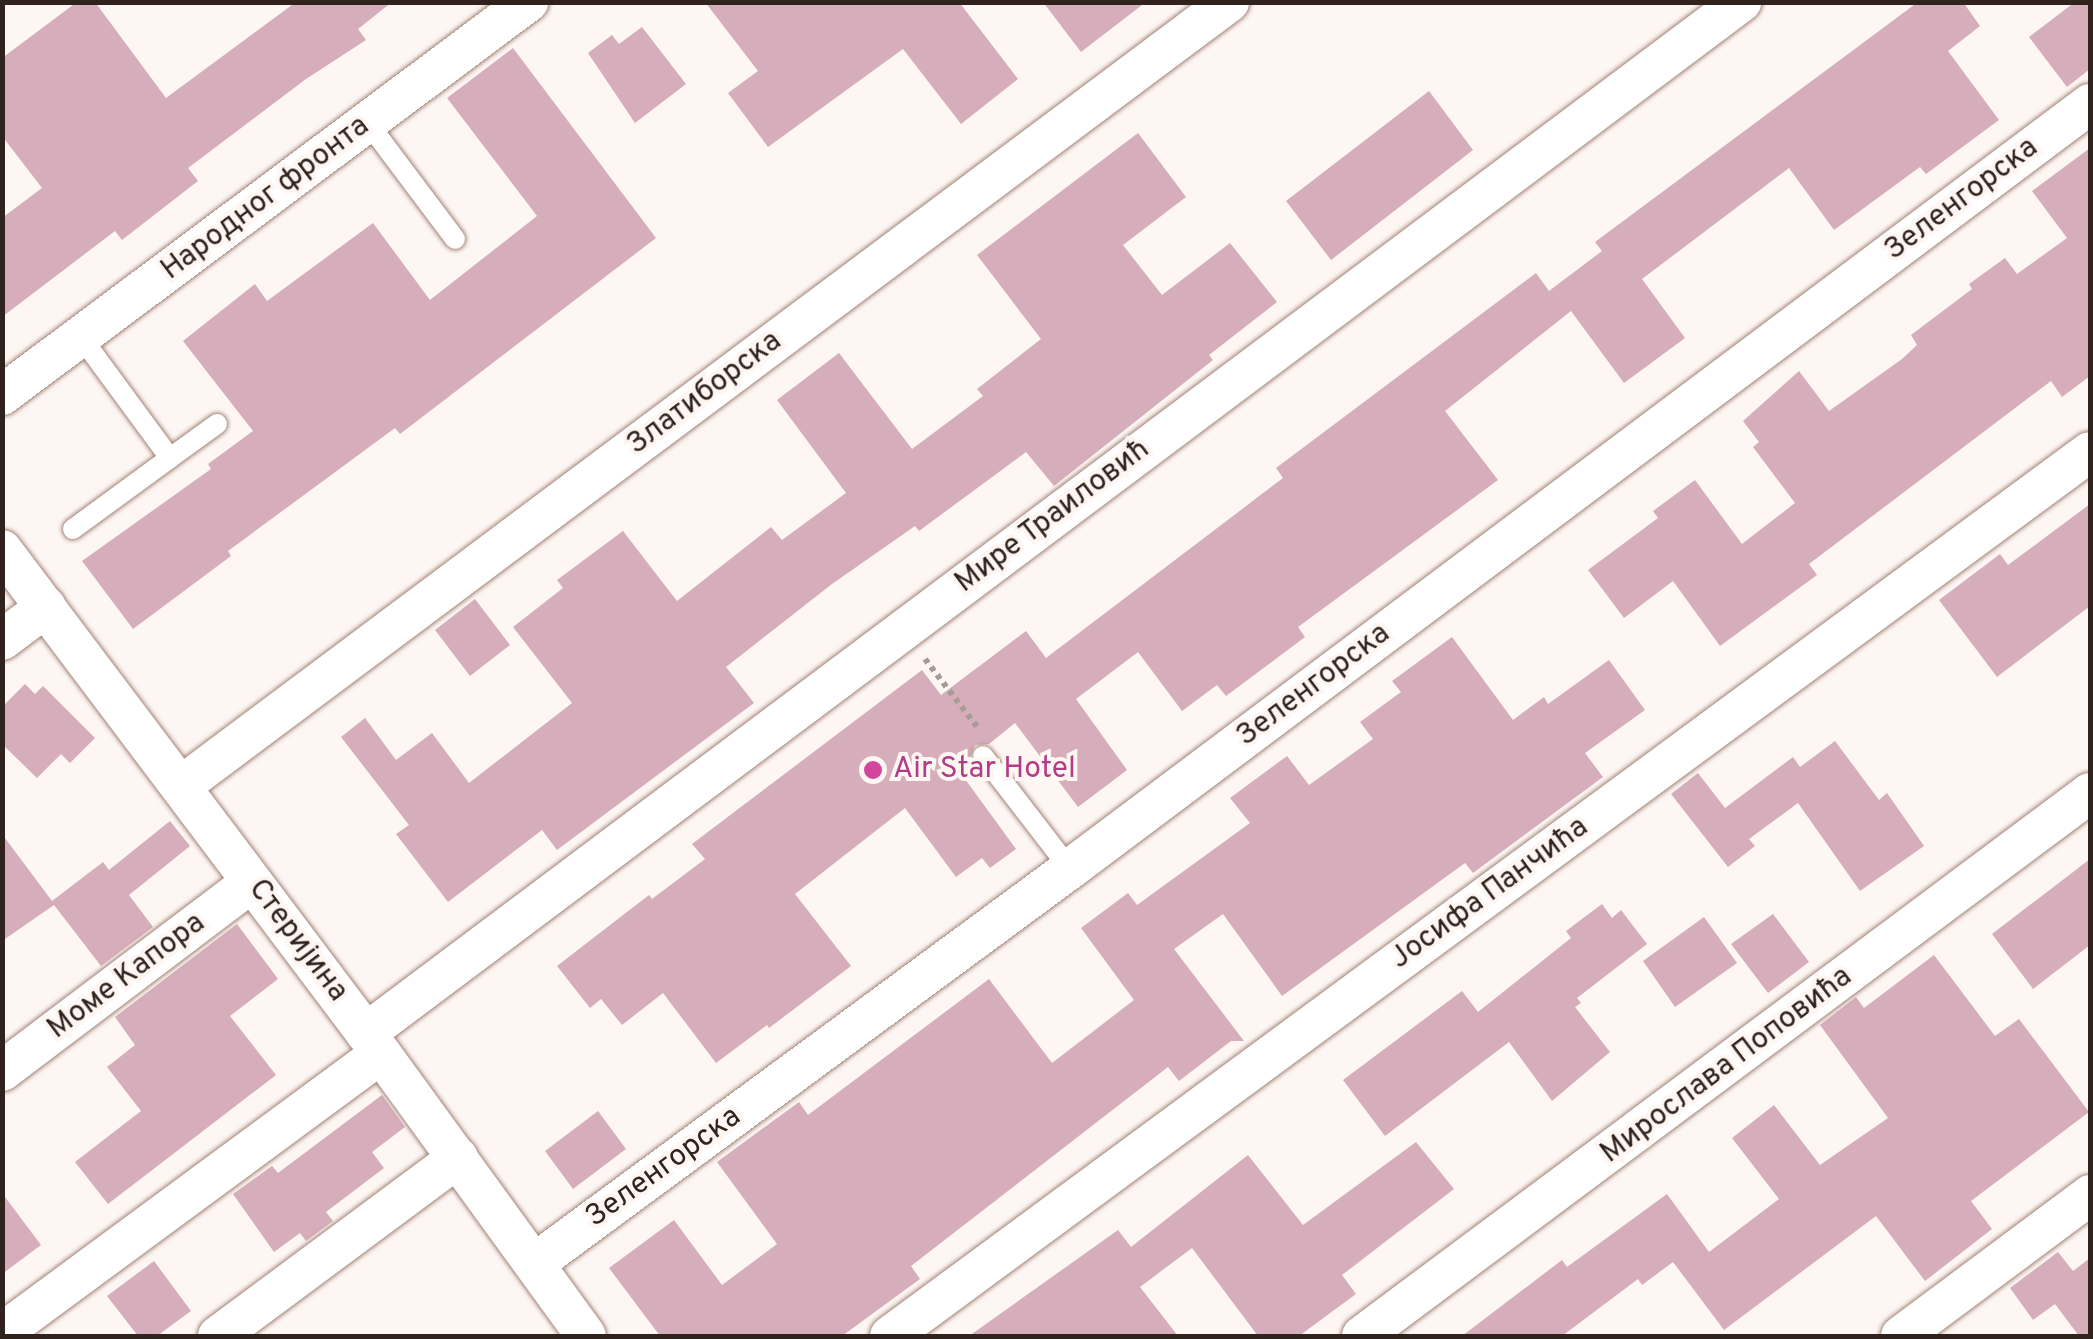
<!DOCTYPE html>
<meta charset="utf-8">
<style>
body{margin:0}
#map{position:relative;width:2093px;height:1339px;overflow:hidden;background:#fdf6f3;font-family:Overpass,sans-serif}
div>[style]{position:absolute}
.building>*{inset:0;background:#d6aebb}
.path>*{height:6px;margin-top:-3px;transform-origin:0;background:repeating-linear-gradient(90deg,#a59b97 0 5px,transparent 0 10px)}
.roads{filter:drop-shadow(0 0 2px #a28275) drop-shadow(0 0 2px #a28275)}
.service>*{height:20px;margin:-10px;padding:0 10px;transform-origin:10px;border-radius:10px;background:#fff}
.minor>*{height:40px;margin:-20px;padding:0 20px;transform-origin:20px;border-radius:20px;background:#fff}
.dots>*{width:28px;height:28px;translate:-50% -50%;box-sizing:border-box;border:5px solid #fdf6f3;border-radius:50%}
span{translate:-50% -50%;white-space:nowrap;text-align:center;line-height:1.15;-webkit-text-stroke:8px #fdf6f3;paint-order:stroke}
.street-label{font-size:30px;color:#30231e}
.hotel-label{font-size:30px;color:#b23c85}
.left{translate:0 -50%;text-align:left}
.frame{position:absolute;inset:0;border:5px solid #30231e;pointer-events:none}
</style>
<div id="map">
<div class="building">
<div style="clip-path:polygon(77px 2px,95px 2px,166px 98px,296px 2px,392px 2px,358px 29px,366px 40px,306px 79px,188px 168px,198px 181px,122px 240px,115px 231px,2px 317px,2px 218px,42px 188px,2px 136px,2px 58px)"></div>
<div style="clip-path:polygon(705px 2px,959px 2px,1018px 79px,961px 124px,903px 49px,768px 147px,728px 93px,758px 71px)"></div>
<div style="clip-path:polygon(1043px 2px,1146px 2px,1081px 52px)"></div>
<div style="clip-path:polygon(1918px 2px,1963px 2px,1980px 26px,1948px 51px,1999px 120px,1926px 174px,1920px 167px,1834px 230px,1789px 168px,1642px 279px,1685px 338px,1624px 383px,1571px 311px,1445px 411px,1498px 480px,1298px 627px,1305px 637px,1226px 696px,1217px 685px,1182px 711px,1138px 652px,1076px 699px,1127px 770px,1078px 807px,1015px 723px,989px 744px,975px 745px,970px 758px,957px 768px,1016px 849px,990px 868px,982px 858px,956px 877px,905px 808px,795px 894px,851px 966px,769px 1028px,767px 1025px,716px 1063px,663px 993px,622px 1025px,601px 999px,590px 1008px,557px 966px,649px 895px,652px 899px,705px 859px,692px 844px,922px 670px,941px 695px,1026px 631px,1046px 658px,1283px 478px,1276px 468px,1536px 273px,1549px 291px,1602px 251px,1595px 242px)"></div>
<div style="clip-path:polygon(2075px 2px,2090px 2px,2090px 69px,2067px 87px,2029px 37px)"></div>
<div style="clip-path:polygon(642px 27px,686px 84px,635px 123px,588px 53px,612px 35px,619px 44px)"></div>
<div style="clip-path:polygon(513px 48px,656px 238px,400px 434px,395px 428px,228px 551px,231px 556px,133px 629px,82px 561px,211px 469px,208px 464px,253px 431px,183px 341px,255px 284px,267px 301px,373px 223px,430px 300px,537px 216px,447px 98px)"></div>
<div style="clip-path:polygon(1429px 91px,1473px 150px,1331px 260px,1286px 201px)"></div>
<div style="clip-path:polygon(1138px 133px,1186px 197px,1123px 245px,1162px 295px,1230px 243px,1277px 302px,1209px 355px,1213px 360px,1054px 486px,1026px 452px,919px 531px,915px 526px,832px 584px,726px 667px,754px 703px,557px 850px,542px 830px,448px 902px,396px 834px,409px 825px,341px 737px,365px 718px,396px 760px,432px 733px,469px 783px,572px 703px,513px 627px,563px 588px,557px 580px,623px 531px,677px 601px,771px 527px,782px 540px,846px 493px,777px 400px,839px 353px,912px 449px,983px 396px,977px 389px,1041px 339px,977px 255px)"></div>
<div style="clip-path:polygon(2090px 148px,2090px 376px,2062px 397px,2051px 381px,1809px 564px,1817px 575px,1720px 646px,1673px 581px,1624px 618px,1588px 570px,1658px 518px,1653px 511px,1695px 480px,1742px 544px,1795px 503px,1753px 447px,1759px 442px,1743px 421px,1799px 371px,1829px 411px,1902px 359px,1917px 345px,1911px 335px,1972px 289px,1969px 284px,2005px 258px,2017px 274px,2067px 238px,2032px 191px)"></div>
<div style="clip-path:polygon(2090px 504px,2090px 606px,1997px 677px,1939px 600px,2000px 554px,2008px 565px)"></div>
<div style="clip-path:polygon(475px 599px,510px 645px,470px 676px,435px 630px)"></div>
<div style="clip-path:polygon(1452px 637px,1513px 720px,1544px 697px,1548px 704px,1609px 660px,1645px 710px,1585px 753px,1603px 777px,1473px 873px,1465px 863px,1282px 996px,1223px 914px,1174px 949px,1244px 1041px,1231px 1041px,1179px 1081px,1168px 1067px,911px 1266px,920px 1279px,842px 1336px,660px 1336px,609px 1268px,674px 1220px,722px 1285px,777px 1244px,717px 1162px,799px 1102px,808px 1115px,989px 979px,1052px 1063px,1134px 1000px,1081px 928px,1128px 893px,1137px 905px,1250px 823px,1230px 798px,1287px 756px,1309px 785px,1373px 739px,1360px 722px,1401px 692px,1392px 681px)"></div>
<div style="clip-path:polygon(25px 684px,35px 694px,43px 686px,95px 738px,70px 763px,61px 754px,37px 778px,2px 744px,3px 706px)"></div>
<div style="clip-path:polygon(1835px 741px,1879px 800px,1887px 793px,1924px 846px,1860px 891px,1798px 803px,1749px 839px,1755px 846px,1728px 867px,1671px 794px,1698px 773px,1725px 808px,1793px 757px,1800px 767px)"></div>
<div style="clip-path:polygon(170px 821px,190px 846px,129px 895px,153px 927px,101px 966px,54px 905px,2px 941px,2px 834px,52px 901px,103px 862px,109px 870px)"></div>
<div style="clip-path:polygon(2090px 859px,2090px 945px,2033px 989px,1992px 934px)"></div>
<div style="clip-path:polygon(1602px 904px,1612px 918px,1621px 910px,1647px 944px,1577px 998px,1581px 1003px,1575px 1007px,1610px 1052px,1552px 1101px,1509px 1042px,1385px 1136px,1343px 1080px,1462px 991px,1478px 1012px,1571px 938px,1566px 931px)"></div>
<div style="clip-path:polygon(1773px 914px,1809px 962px,1768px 993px,1731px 944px)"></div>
<div style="clip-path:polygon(1704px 917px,1737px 963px,1675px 1007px,1643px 961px)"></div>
<div style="clip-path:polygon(237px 924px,278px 979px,230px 1016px,276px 1075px,108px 1204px,75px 1162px,141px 1111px,107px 1067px,135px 1045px,115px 1017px)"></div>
<div style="clip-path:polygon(1934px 955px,1995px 1036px,2019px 1019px,2089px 1112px,1971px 1201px,1992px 1229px,1925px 1281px,1876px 1216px,1724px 1330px,1673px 1262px,1642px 1285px,1638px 1279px,1562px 1336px,1462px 1336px,1562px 1260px,1567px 1267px,1667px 1194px,1709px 1252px,1779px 1199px,1732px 1138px,1774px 1105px,1820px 1165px,1888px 1118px,1820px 1025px,1856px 997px,1864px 1008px)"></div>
<div style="clip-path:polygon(382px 1095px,405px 1127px,372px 1152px,384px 1168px,326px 1212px,333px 1221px,306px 1241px,300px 1233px,274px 1252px,233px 1194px,272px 1166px,278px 1173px)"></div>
<div style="clip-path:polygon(598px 1111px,626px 1149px,573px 1189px,545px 1151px)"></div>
<div style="clip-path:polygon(1416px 1142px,1454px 1189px,1342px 1275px,1356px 1294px,1299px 1336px,1258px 1336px,1192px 1248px,1140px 1287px,1178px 1336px,969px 1336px,1118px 1230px,1131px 1247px,1248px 1155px,1303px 1225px)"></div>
<div style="clip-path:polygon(2px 1193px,41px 1245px,2px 1274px)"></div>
<div style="clip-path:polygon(2058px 1252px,2073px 1271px,2090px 1258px,2090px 1336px,2079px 1336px,2055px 1304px,2033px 1320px,2010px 1288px)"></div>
<div style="clip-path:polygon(154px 1261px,191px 1311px,157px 1336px,138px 1336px,107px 1296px)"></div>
</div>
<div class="path">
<div style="left:925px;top:659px;width:87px;rotate:52.5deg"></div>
</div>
<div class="roads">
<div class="service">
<div style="left:368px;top:123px;width:145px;rotate:53.1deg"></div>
<div style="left:81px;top:337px;width:150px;rotate:53.7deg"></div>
<div style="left:170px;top:458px;width:58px;rotate:-35.9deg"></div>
<div style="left:73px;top:529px;width:120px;rotate:-36.2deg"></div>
<div style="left:983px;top:756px;width:143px;rotate:52.4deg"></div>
</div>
<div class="minor">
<div style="left:2px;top:395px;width:657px;rotate:-36.77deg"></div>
<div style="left:2px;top:550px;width:605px;rotate:53deg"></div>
<div style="left:366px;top:1033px;width:374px;rotate:54deg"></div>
<div style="left:2px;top:640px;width:55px;rotate:-36.9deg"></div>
<div style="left:181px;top:786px;width:1309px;rotate:-36.8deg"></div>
<div style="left:366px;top:1033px;width:1719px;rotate:-36.86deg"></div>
<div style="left:2px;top:1071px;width:313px;rotate:-37.1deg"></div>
<div style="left:535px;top:1263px;width:664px;rotate:-36.37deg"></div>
<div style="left:1070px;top:869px;width:1275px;rotate:-36.87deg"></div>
<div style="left:2px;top:1333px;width:470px;rotate:-36.4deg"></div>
<div style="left:218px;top:1336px;width:299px;rotate:-36.6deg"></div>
<div style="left:890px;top:1336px;width:1490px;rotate:-36.38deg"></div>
<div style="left:1362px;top:1336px;width:908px;rotate:-36.72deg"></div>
<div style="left:1901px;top:1336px;width:236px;rotate:-36.7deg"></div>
</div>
</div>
<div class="dots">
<div style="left:873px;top:770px;background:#d1479c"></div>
</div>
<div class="street-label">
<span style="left:266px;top:199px;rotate:-37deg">Народног фронта</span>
<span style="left:1962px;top:200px;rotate:-37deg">Зеленгорска</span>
<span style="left:705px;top:394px;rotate:-37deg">Златиборска</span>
<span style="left:1053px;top:517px;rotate:-37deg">Мире Траиловић</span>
<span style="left:1314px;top:686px;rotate:-37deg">Зеленгорска</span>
<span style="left:1490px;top:894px;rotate:-36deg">Јосифа Панчића</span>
<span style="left:297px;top:941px;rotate:53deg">Стеријина</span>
<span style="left:127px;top:977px;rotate:-37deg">Моме Капора</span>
<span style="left:1727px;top:1066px;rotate:-37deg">Мирослава Поповића</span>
<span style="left:664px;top:1168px;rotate:-36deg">Зеленгорска</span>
</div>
<div class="hotel-label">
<span class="left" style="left:893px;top:770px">Air Star Hotel</span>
</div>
<div class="frame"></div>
</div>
